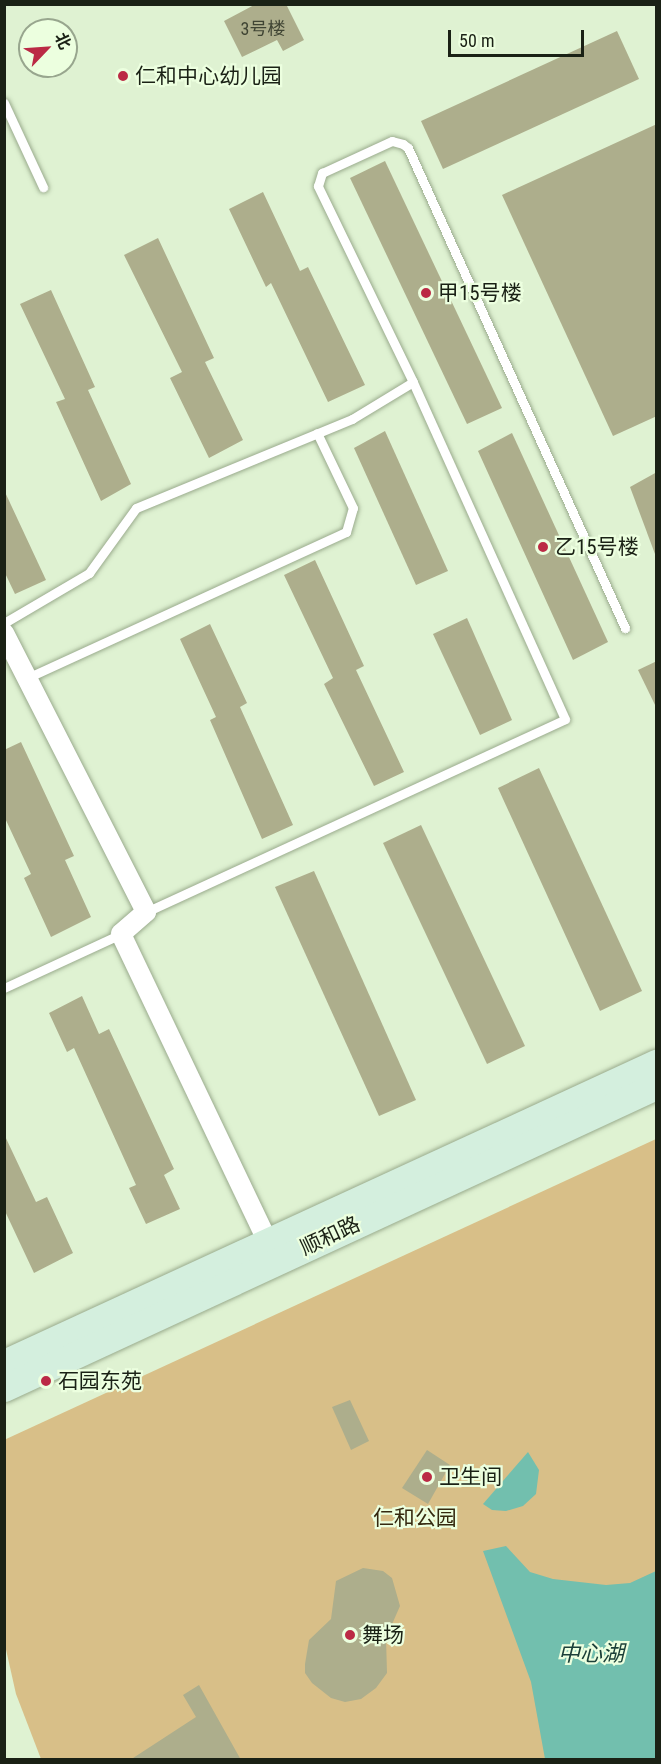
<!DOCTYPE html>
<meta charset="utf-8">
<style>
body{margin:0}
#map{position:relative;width:661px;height:1764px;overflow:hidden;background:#dff2d2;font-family:"Roboto Condensed","Noto Sans SC",sans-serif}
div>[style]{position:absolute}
.green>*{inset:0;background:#d8bf88}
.water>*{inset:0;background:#72bfae}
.building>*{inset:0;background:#adae8c}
.roads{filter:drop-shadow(0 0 2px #9aab8d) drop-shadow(0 0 2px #9aab8d)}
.lane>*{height:9px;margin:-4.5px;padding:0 4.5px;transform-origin:4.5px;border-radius:4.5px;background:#fff}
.street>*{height:20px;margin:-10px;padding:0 10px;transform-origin:10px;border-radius:10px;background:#fff}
.secondary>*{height:27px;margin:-13.5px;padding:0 13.5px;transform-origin:13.5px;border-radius:13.5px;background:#d4efde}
.dots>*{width:16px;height:16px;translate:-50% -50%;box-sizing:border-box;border:3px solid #ecffdf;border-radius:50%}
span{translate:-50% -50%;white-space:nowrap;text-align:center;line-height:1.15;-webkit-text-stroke:4.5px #ecffdf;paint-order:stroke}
.number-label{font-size:18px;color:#3f4433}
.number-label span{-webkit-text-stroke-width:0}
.poi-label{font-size:21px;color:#1a2115}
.left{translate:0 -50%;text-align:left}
.street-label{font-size:21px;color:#1a2115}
.park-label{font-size:21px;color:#35290f}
.water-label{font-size:22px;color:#1c4039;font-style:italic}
.frame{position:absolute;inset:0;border:6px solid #1a2115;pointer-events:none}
.north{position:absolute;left:18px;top:18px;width:60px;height:60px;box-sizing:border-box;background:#ecffdf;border:2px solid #98a68e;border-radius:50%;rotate:65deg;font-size:16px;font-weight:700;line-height:24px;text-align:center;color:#1a2115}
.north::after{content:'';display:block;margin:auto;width:21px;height:27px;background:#bb2a45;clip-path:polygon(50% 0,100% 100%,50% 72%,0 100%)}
.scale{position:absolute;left:448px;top:30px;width:136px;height:27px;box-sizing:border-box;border:3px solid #1a2115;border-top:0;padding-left:8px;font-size:18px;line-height:21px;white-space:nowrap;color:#1a2115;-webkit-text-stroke:4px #ecffdf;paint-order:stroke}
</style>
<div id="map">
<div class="green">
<div style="clip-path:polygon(656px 1139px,656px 1759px,41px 1759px,16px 1694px,5px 1645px,4px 1440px)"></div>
</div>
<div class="water">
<div style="clip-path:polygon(528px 1452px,539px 1470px,536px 1494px,523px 1506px,506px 1511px,492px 1510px,483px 1504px)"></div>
<div style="clip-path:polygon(506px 1546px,530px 1572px,553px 1579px,606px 1585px,630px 1583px,656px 1571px,656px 1759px,545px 1759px,531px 1682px,483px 1551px)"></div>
</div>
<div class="building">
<div style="clip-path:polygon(256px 4px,286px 4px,304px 40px,283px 51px,277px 40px,242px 57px,224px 21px)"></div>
<div style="clip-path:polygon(617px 31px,639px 79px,443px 169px,421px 121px)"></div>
<div style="clip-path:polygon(657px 124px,657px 416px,613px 436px,502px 195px)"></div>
<div style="clip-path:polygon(385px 161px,502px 408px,467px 424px,350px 178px)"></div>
<div style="clip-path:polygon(263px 192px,300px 271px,308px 267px,365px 385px,328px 402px,271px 283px,266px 287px,229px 209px)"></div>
<div style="clip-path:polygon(158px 238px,214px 358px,205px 362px,243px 440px,209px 458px,170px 378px,182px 372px,124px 255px)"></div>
<div style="clip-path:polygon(51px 290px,95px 387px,88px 390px,131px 484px,101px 501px,56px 402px,65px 399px,20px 304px)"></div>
<div style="clip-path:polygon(385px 431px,448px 571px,416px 585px,354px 448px)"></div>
<div style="clip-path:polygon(512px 433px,608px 642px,573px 660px,478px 451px)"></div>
<div style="clip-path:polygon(657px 472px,657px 554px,655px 554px,630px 487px)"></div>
<div style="clip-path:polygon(4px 490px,46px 580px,15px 594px,4px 571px)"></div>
<div style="clip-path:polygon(315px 560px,364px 666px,356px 670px,404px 772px,374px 786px,324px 684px,333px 678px,284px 575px)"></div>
<div style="clip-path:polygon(467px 618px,512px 720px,480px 735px,433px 634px)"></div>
<div style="clip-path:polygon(210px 624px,247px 703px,240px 707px,293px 825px,262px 839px,210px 720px,216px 717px,180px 639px)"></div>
<div style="clip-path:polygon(657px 661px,657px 709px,638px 670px)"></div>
<div style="clip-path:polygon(21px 742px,74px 856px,65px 860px,91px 917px,51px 937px,24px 878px,31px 874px,4px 816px,4px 750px)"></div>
<div style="clip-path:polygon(539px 768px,642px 991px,600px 1011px,498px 788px)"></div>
<div style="clip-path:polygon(421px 825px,525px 1046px,487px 1064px,383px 843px)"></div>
<div style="clip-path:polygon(314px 871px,416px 1100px,379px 1116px,275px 887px)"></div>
<div style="clip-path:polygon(82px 996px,99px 1034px,109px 1029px,174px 1169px,164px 1175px,180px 1209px,146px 1224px,129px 1188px,136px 1185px,74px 1048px,67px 1052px,49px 1013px)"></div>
<div style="clip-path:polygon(4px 1134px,36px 1202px,47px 1197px,73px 1253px,34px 1273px,4px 1209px)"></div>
<div style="clip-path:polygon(350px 1400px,369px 1441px,351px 1450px,332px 1407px)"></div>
<div style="clip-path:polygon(427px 1450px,450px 1465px,428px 1504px,402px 1488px)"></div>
<div style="clip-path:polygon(363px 1568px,383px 1571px,392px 1578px,400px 1606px,386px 1638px,387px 1673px,376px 1688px,361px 1699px,345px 1702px,331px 1698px,312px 1683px,305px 1673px,305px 1664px,309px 1640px,331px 1619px,336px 1581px)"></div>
<div style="clip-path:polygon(199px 1685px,241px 1760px,130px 1760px,196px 1717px,183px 1695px)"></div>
</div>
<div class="roads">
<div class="lane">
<div style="left:4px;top:103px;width:93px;rotate:65.1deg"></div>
<div style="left:4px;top:623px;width:99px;rotate:-30.5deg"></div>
<div style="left:89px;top:573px;width:80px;rotate:-54.1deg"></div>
<div style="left:136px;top:508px;width:234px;rotate:-22.4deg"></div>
<div style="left:352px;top:419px;width:71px;rotate:-31.2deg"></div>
<div style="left:413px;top:382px;width:218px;rotate:-115.9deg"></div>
<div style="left:318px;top:186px;width:14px;rotate:-73deg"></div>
<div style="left:322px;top:173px;width:77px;rotate:-24.6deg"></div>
<div style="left:392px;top:141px;width:11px;rotate:15deg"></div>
<div style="left:403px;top:144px;width:6px;rotate:39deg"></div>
<div style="left:408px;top:148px;width:527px;rotate:65.67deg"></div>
<div style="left:27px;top:678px;width:351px;rotate:-24.6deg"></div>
<div style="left:346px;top:532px;width:25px;rotate:-74deg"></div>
<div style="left:353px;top:508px;width:83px;rotate:-115.6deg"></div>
<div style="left:146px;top:912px;width:461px;rotate:-24.7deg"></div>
<div style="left:565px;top:719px;width:370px;rotate:-114.3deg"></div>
<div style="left:4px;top:988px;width:129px;rotate:-24.8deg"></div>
</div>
<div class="street">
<div style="left:4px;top:633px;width:313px;rotate:63deg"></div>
<div style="left:146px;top:912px;width:33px;rotate:139deg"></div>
<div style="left:121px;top:934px;width:352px;rotate:64.5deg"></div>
</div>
<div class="secondary">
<div style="left:4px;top:1363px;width:718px;rotate:-24.71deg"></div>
<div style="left:4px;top:1388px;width:719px;rotate:-24.85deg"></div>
</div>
</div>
<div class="dots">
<div style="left:123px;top:76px;background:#bb2a45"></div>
<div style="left:426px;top:293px;background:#bb2a45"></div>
<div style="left:543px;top:547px;background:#bb2a45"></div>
<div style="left:46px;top:1381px;background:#bb2a45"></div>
<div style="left:427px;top:1477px;background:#bb2a45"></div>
<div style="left:350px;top:1635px;background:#bb2a45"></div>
</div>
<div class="number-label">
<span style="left:263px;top:29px">3号楼</span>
</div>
<div class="poi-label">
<span class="left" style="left:135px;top:76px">仁和中心幼儿园</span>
<span class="left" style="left:438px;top:293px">甲15号楼</span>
<span class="left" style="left:555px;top:547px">乙15号楼</span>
<span class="left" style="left:58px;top:1381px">石园东苑</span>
<span class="left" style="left:439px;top:1477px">卫生间</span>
<span class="left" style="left:362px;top:1635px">舞场</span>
</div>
<div class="street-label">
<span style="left:330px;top:1236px;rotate:-25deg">顺和路</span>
</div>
<div class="park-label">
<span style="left:415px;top:1518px">仁和公园</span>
</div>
<div class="water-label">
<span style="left:591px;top:1654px">中心湖</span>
</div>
<div class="frame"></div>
<div class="north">北</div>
<div class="scale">50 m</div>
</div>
